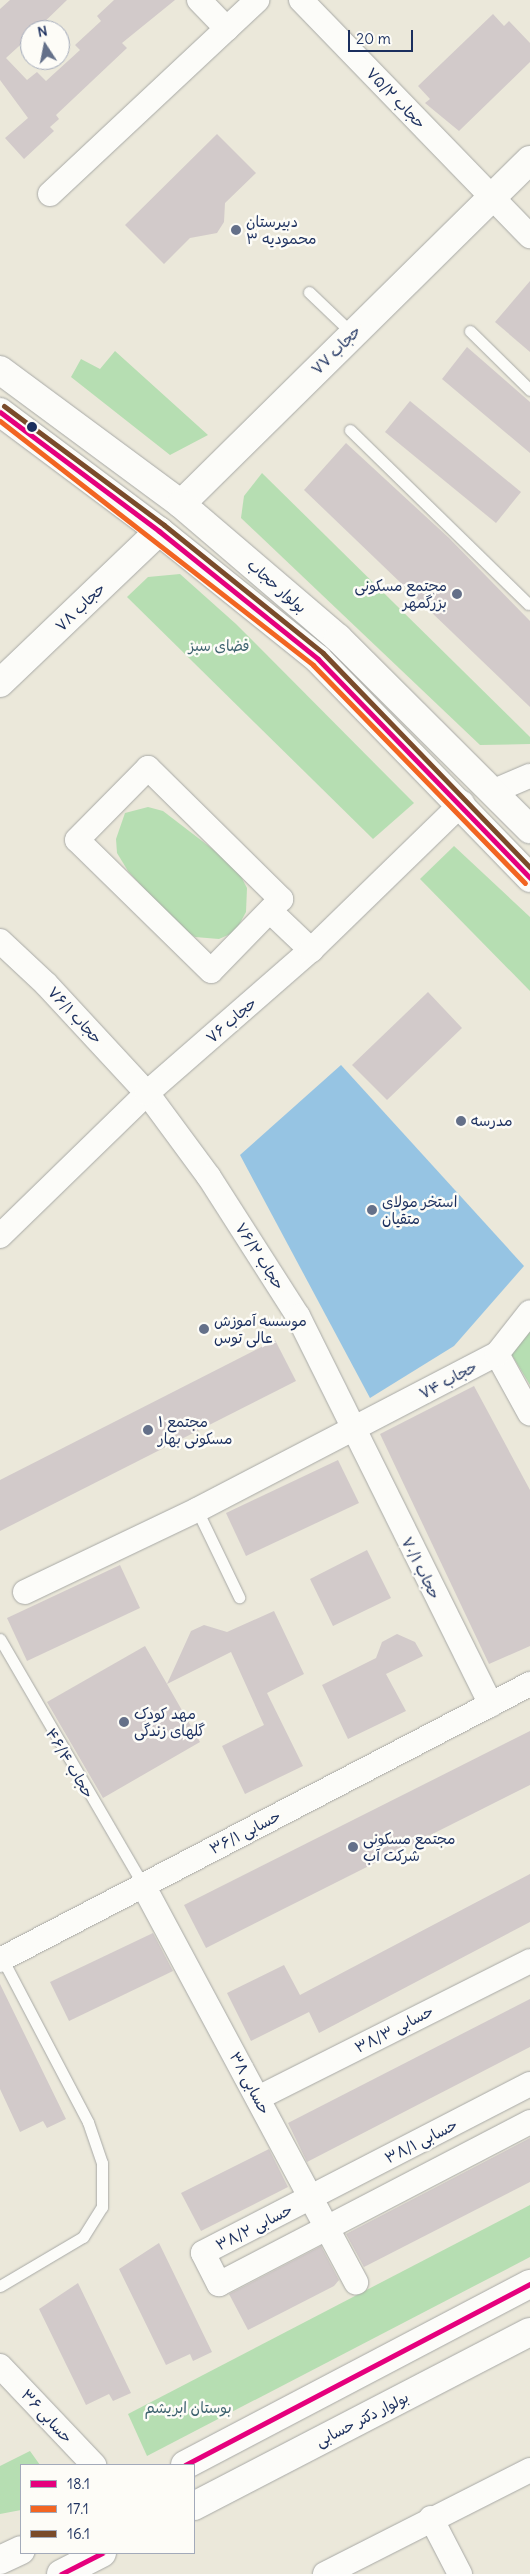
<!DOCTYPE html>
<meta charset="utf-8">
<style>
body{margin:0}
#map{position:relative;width:530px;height:2574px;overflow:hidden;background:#ebe8da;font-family:Delius,"Playpen Sans Arabic",sans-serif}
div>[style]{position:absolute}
.green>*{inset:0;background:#b6deb2}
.water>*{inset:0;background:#96c4e3}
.building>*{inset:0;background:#d2caca}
.roads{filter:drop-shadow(0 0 1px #a8a9a6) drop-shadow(0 0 1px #a8a9a6)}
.service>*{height:11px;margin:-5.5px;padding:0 5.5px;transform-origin:5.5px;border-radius:5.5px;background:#fcfcf9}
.minor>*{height:24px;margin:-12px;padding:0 12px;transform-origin:12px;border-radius:12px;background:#fcfcf9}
.tertiary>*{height:28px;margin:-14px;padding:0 14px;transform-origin:14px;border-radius:14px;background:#fcfcf9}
.secondary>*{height:28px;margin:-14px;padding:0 14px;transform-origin:14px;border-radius:14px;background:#fcfcf9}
.bus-1>*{height:5px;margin:-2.5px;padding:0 2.5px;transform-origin:2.5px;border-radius:2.5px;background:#e5007d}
.bus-2>*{height:5px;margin:-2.5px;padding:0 2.5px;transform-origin:2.5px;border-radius:2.5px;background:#f26522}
.bus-3>*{height:5px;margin:-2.5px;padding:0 2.5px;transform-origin:2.5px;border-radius:2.5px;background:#7a4b2a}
.dots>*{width:14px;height:14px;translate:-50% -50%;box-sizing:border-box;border:2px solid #fdfcf7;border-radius:50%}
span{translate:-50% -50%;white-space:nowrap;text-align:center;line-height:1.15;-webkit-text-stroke:5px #fdfcf7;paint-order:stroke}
.street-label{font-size:15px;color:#1b2f5e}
.poi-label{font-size:15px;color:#1b2f5e}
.left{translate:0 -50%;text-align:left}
.right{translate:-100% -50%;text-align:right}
.park-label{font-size:15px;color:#3c616e}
.legend{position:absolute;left:20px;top:2464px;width:175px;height:90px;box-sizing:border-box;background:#fdfcf7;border:1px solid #a3aaba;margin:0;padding:6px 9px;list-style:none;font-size:15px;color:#1b2f5e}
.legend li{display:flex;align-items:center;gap:10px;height:25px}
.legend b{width:25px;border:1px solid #a3aaba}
.north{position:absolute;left:20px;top:20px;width:50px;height:50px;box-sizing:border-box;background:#fdfcf7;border:1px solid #a3aaba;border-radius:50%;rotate:349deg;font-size:14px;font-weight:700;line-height:20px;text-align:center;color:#1b2f5e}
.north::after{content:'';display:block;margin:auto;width:18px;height:22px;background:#647089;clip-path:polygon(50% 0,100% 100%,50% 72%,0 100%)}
.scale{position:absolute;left:348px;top:30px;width:65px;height:22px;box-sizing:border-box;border:2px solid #1b2f5e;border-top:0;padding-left:6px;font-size:15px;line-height:18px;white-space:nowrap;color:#1b2f5e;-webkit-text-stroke:4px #fdfcf7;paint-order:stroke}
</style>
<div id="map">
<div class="green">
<div style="clip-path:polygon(115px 351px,208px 435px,170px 455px,71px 377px,81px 359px,100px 369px)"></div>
<div style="clip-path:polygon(262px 473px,530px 737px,530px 744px,480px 745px,241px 518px,244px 496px)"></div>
<div style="clip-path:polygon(180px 574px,236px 624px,414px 803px,373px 839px,127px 597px,148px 577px)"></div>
<div style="clip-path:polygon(148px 807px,163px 811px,236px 867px,247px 888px,246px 912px,235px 932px,219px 939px,195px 937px,176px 924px,128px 871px,117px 853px,116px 839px,125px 813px)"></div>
<div style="clip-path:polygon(454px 846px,530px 917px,530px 991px,420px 879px)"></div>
<div style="clip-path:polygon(530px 1328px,530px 1385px,510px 1352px)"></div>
<div style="clip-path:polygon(530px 2205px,530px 2257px,147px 2456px,128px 2414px)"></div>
<div style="clip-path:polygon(30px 2451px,40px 2465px,21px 2465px,21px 2510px,0 2514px,0 2466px)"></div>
</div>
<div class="water">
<div style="clip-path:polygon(341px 1065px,524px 1266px,454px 1346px,370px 1398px,240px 1155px)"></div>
</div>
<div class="building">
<div style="clip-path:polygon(10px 0,67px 0,36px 30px,30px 30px,30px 36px,6px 58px,27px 80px,37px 72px,46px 81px,80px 50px,75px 45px,101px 21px,97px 16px,114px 0,175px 0,122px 43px,127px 48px,56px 115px,59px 119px,50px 127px,54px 131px,24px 159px,5px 138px,28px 118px,0 80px,0 9px)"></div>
<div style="clip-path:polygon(493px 14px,504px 26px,509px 21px,530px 43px,530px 62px,459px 131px,425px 103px,430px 99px,418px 86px)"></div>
<div style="clip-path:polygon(217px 134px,256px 173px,225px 203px,224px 222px,217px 233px,190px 238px,164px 264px,125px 225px)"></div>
<div style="clip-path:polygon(530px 281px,530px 352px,495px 322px)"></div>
<div style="clip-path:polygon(467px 347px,530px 402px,530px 453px,442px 379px)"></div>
<div style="clip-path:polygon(410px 401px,521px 492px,496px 523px,385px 432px)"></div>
<div style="clip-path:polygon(346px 443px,449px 538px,530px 621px,530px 707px,304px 490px)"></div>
<div style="clip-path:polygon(428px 992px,462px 1028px,387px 1100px,352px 1065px)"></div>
<div style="clip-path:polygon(275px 1340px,296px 1381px,0 1531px,0 1480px)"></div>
<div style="clip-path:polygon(474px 1386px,530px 1490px,530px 1646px,489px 1664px,380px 1434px)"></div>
<div style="clip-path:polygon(338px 1460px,359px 1503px,246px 1556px,226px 1513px)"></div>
<div style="clip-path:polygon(367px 1550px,391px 1598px,333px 1626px,310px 1579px)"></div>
<div style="clip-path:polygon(120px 1565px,140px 1608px,27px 1661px,7px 1618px)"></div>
<div style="clip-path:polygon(274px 1611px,304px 1674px,267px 1693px,303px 1766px,245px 1794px,222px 1746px,264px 1725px,231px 1652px,167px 1684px,200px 1742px,103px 1798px,47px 1702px,145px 1646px,167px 1684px,191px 1631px,204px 1625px,227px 1632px)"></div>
<div style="clip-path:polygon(397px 1634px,415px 1642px,423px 1656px,386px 1674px,406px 1711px,348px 1739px,322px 1685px,376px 1658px,382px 1642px)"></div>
<div style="clip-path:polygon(530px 1731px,530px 1785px,206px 1948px,184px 1905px)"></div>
<div style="clip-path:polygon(530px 1874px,530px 1922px,319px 2033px,309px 2012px,251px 2041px,227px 1993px,284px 1965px,300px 1995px)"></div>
<div style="clip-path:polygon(153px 1933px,173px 1971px,69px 2021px,50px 1982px)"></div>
<div style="clip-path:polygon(0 1984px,66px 2119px,47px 2128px,43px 2121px,20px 2132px,0 2089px)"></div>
<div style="clip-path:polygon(530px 1999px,530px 2047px,307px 2162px,288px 2123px)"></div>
<div style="clip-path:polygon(530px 2138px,530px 2182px,364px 2267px,346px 2234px)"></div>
<div style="clip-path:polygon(269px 2149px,288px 2187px,201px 2231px,181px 2193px)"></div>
<div style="clip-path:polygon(159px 2243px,212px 2352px,193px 2361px,190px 2354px,166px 2365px,119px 2269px)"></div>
<div style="clip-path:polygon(321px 2246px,339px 2280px,334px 2286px,248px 2330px,229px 2294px)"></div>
<div style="clip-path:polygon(78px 2283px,131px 2393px,113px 2401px,109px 2394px,86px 2405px,39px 2309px)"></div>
</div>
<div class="roads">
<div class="service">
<div style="left:309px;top:292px;width:61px;rotate:43.7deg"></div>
<div style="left:470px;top:331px;width:84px;rotate:44.5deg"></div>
<div style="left:350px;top:430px;width:249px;rotate:44.3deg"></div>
<div style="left:197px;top:1510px;width:97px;rotate:64.2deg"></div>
<div style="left:0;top:1639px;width:285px;rotate:59.8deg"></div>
<div style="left:0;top:2286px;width:96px;rotate:-30.6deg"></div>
<div style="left:83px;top:2237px;width:36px;rotate:-58deg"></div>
<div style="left:102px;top:2207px;width:44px;rotate:-90deg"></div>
<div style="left:102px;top:2163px;width:43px;rotate:-108.9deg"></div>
<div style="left:88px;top:2122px;width:185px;rotate:-117.7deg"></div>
</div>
<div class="minor">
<div style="left:199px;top:0;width:40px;rotate:46deg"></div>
<div style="left:301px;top:0;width:329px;rotate:45.9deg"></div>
<div style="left:50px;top:194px;width:284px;rotate:-43.1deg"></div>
<div style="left:148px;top:768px;width:187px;rotate:44.6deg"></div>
<div style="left:281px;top:899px;width:100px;rotate:134.2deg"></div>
<div style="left:211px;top:971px;width:187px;rotate:-135.6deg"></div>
<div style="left:77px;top:840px;width:101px;rotate:-45.4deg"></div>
<div style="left:494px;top:791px;width:39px;rotate:-23deg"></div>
<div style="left:270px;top:911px;width:57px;rotate:43.6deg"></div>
<div style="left:0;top:941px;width:63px;rotate:43.1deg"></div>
<div style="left:46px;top:984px;width:149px;rotate:47.2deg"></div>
<div style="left:147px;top:1093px;width:104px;rotate:53.6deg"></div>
<div style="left:209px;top:1177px;width:165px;rotate:57.4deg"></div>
<div style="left:298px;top:1316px;width:434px;rotate:63.6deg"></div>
<div style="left:0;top:1236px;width:205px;rotate:-44.2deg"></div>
<div style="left:147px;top:1093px;width:218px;rotate:-41.1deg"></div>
<div style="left:311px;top:950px;width:211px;rotate:-44.2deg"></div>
<div style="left:497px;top:1354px;width:68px;rotate:61.2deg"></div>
<div style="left:25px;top:1592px;width:191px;rotate:-25.5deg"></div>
<div style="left:197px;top:1510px;width:338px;rotate:-27.5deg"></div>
<div style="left:497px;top:1354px;width:53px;rotate:-51.8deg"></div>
<div style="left:143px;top:1885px;width:451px;rotate:61.8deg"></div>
<div style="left:0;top:1960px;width:598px;rotate:-27.51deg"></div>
<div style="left:530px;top:2084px;width:368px;rotate:152.7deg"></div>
<div style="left:203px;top:2253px;width:35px;rotate:63deg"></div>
<div style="left:219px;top:2284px;width:351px;rotate:-27.5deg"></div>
<div style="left:258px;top:2098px;width:305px;rotate:-26.7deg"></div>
<div style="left:0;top:2366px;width:137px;rotate:46.5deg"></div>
<div style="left:431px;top:2518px;width:63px;rotate:62.6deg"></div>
<div style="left:325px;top:2574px;width:230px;rotate:-26.9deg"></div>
</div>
<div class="tertiary">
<div style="left:181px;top:504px;width:490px;rotate:-44.6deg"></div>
<div style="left:0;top:683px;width:220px;rotate:-43.7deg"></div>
</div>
<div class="secondary">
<div style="left:0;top:370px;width:225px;rotate:36.5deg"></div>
<div style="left:181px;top:504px;width:206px;rotate:40.5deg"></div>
<div style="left:338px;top:638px;width:271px;rotate:44.9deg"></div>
<div style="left:0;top:412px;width:199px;rotate:36.8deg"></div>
<div style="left:159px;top:531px;width:204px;rotate:38.8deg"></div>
<div style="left:318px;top:659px;width:305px;rotate:45.9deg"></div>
<div style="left:185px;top:2465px;width:390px;rotate:-27.7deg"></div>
<div style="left:194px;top:2506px;width:378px;rotate:-27.4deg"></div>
<div style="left:0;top:2560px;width:23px;rotate:-25deg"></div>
<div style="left:61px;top:2574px;width:46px;rotate:-27.1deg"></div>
</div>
</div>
<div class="bus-1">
<div style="left:0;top:412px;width:199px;rotate:36.8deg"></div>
<div style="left:159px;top:531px;width:204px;rotate:38.8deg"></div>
<div style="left:318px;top:659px;width:305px;rotate:45.9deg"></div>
<div style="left:185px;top:2465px;width:390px;rotate:-27.7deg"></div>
<div style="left:61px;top:2574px;width:46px;rotate:-27.1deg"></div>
</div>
<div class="bus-2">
<div style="left:0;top:421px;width:397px;rotate:37.9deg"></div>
<div style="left:313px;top:665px;width:304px;rotate:45.8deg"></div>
</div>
<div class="bus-3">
<div style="left:4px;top:406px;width:199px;rotate:36.6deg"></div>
<div style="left:164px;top:525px;width:204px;rotate:38.8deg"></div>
<div style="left:323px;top:653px;width:298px;rotate:46deg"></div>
</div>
<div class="dots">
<div style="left:236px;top:230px;background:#647089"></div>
<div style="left:32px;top:427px;background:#1b2f5e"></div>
<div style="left:457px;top:594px;background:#647089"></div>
<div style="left:461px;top:1121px;background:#647089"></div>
<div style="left:372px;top:1210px;background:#647089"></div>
<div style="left:204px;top:1329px;background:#647089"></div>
<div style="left:148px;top:1430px;background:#647089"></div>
<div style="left:124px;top:1722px;background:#647089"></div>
<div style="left:353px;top:1847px;background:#647089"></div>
</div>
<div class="street-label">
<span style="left:396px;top:98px;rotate:46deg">حجاب ۷۵/۲</span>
<span style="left:336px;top:350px;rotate:-45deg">حجاب ۷۷</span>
<span style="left:277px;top:586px;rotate:41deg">بولوار حجاب</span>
<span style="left:80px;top:607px;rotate:-44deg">حجاب ۷۸</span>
<span style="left:75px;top:1015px;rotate:47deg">حجاب ۷۶/۱</span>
<span style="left:231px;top:1020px;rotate:-41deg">حجاب ۷۶</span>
<span style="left:260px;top:1256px;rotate:57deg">حجاب ۷۶/۲</span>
<span style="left:448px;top:1380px;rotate:-28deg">حجاب ۷۴</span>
<span style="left:421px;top:1568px;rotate:63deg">حجاب ۷۰/۱</span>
<span style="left:70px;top:1763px;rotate:59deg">حجاب ۴۶/۴</span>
<span style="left:245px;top:1832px;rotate:-27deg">حسابی ۳۶/۱</span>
<span style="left:394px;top:2029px;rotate:-27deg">حسابی ۳۸/۳</span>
<span style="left:250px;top:2083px;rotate:62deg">حسابی ۳۸</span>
<span style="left:421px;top:2141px;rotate:-27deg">حسابی ۳۸/۱</span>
<span style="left:254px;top:2227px;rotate:-27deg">حسابی ۳۸/۲</span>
<span style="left:47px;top:2416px;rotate:47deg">حسابی ۳۶</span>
<span style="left:362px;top:2419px;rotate:-27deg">بولوار دکتر حسابی</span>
</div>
<div class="poi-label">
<span class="left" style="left:246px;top:230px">دبیرستان<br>محمودیه ۳</span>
<span class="right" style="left:447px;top:594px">مجتمع مسکونی<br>بزرگمهر</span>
<span class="left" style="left:471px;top:1121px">مدرسه</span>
<span class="left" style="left:382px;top:1210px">استخر مولای<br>متقیان</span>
<span class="left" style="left:214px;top:1329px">موسسه آموزش<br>عالی توس</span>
<span class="left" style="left:158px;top:1430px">۱ مجتمع<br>مسکونی بهار</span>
<span class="left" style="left:134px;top:1722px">مهد کودک<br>گلهای زندگی</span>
<span class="left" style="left:363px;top:1847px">مجتمع مسکونی<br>شرکت آب</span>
</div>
<div class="park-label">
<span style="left:219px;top:646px">فضای سبز</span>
<span style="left:188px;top:2408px">بوستان ابریشم</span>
</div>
<ul class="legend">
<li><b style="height:6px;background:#e5007d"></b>18.1</li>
<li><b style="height:6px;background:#f26522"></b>17.1</li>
<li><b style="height:6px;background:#7a4b2a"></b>16.1</li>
</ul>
<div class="north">N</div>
<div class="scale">20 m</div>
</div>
